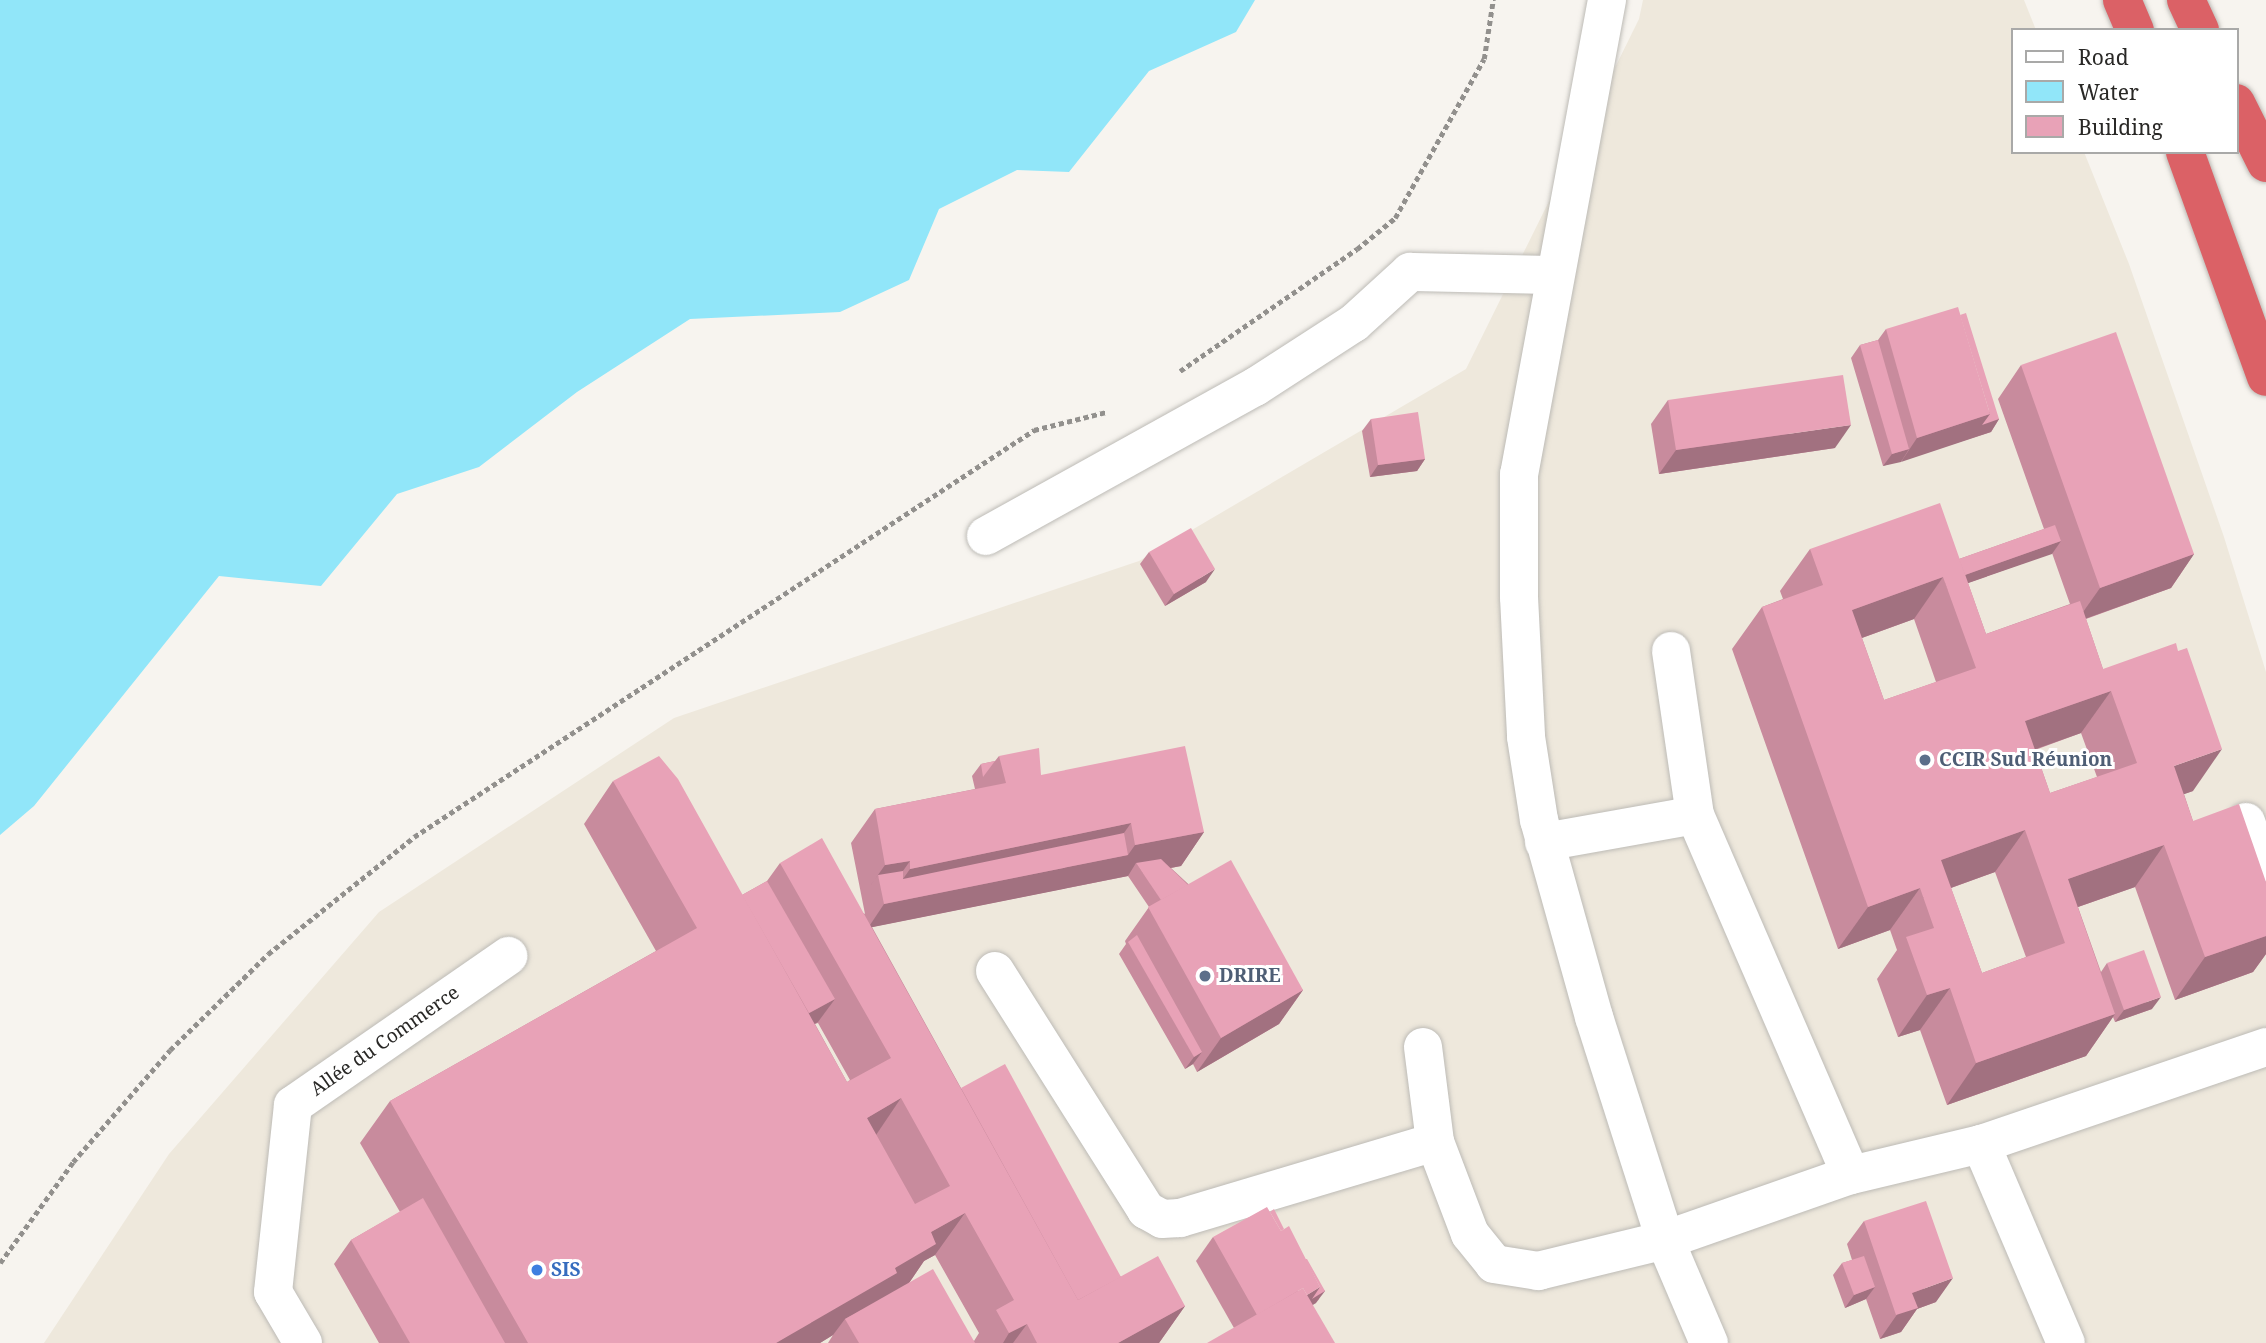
<!DOCTYPE html>
<meta charset="utf-8">
<style>
body{margin:0}
#map{position:relative;width:2266px;height:1343px;overflow:hidden;background:#f7f4ef;font-family:"Noto Serif",serif}
div>[style]{position:absolute}
.built>*{inset:0;background:#eee8dc}
.water>*{inset:0;background:#91e6f9}
.path>*{height:4.5px;margin-top:-2.25px;transform-origin:0;background:repeating-linear-gradient(90deg,#92908d 0 5px,transparent 0 8.5px)}
.roads{filter:drop-shadow(0 0 2px #bdbbb6) drop-shadow(0 0 2px #bdbbb6)}
.minor>*{height:38px;margin:-19px;padding:0 19px;transform-origin:19px;border-radius:19px;background:#fff}
.highway>*{height:38px;margin:-19px;padding:0 19px;transform-origin:19px;border-radius:19px;background:#db6166}
.wall>*{inset:0;background:#c88b9d}
.shaded-wall>*{inset:0;background:#a27180}
.building>*{inset:0;background:#e8a2b7}
.dots>*{width:19px;height:19px;translate:-50% -50%;box-sizing:border-box;border:4px solid #fff;border-radius:50%}
span{translate:-50% -50%;white-space:nowrap;text-align:center;line-height:1.15;-webkit-text-stroke:6px #fff;paint-order:stroke}
.service-label{font-size:19px;color:#4e5e75;font-weight:700}
.left{translate:0 -50%;text-align:left}
.street-label{font-size:19px;color:#292826}
.shop-label{font-size:19px;color:#366cbe;font-weight:700}
.legend{position:absolute;left:2011px;top:28px;width:228px;height:126px;box-sizing:border-box;background:#fff;border:2px solid #a9a9a8;margin:0;padding:9px 12px;list-style:none;font-size:21px;color:#292826}
.legend li{display:flex;align-items:center;gap:14px;height:35px}
.legend b{width:35px;border:2px solid #a9a9a8}
</style>
<div id="map">
<div class="built">
<div style="clip-path:polygon(1643px 0,2024px 0,2036px 30px,2012px 30px,2012px 152px,2084px 152px,2129px 264px,2224px 537px,2266px 672px,2266px 1343px,44px 1343px,169px 1154px,379px 912px,674px 718px,1139px 561px,1466px 369px,1639px 19px)"></div>
</div>
<div class="water">
<div style="clip-path:polygon(0 0,1255px 0,1236px 32px,1149px 71px,1069px 172px,1017px 170px,939px 209px,909px 280px,840px 312px,690px 319px,577px 392px,479px 467px,397px 494px,321px 586px,219px 576px,34px 806px,0 835px)"></div>
</div>
<div class="path">
<div style="left:1180px;top:371px;width:215px;rotate:-34.6deg"></div>
<div style="left:1357px;top:249px;width:49px;rotate:-39.2deg"></div>
<div style="left:1395px;top:218px;width:182px;rotate:-60.8deg"></div>
<div style="left:1484px;top:59px;width:60px;rotate:-81.3deg"></div>
<div style="left:0;top:1263px;width:125px;rotate:-54.1deg"></div>
<div style="left:73px;top:1162px;width:148px;rotate:-49.1deg"></div>
<div style="left:170px;top:1050px;width:137px;rotate:-44.4deg"></div>
<div style="left:268px;top:954px;width:187px;rotate:-38.7deg"></div>
<div style="left:414px;top:837px;width:742px;rotate:-33.28deg"></div>
<div style="left:1034px;top:430px;width:74px;rotate:-14deg"></div>
</div>
<div class="roads">
<div class="minor">
<div style="left:1607px;top:0;width:482px;rotate:100.5deg"></div>
<div style="left:1519px;top:474px;width:123px;rotate:90deg"></div>
<div style="left:1519px;top:597px;width:140px;rotate:87.1deg"></div>
<div style="left:1526px;top:737px;width:84px;rotate:81.1deg"></div>
<div style="left:1539px;top:820px;width:205px;rotate:74.4deg"></div>
<div style="left:1594px;top:1017px;width:234px;rotate:72.3deg"></div>
<div style="left:1665px;top:1240px;width:112px;rotate:66.9deg"></div>
<div style="left:986px;top:536px;width:308px;rotate:-29deg"></div>
<div style="left:1255px;top:387px;width:118px;rotate:-32.9deg"></div>
<div style="left:1354px;top:323px;width:76px;rotate:-42.3deg"></div>
<div style="left:1410px;top:272px;width:144px;rotate:1.2deg"></div>
<div style="left:1671px;top:651px;width:166px;rotate:81.7deg"></div>
<div style="left:1695px;top:815px;width:392px;rotate:66.6deg"></div>
<div style="left:2246px;top:822px;width:58px;rotate:69.7deg"></div>
<div style="left:1544px;top:842px;width:153px;rotate:-10.1deg"></div>
<div style="left:995px;top:971px;width:283px;rotate:57.7deg"></div>
<div style="left:1146px;top:1210px;width:18px;rotate:29deg"></div>
<div style="left:1162px;top:1219px;width:18px;rotate:-3deg"></div>
<div style="left:1180px;top:1218px;width:266px;rotate:-16.6deg"></div>
<div style="left:1423px;top:1047px;width:96px;rotate:82.8deg"></div>
<div style="left:1435px;top:1142px;width:98px;rotate:69.2deg"></div>
<div style="left:1470px;top:1234px;width:38px;rotate:51deg"></div>
<div style="left:1494px;top:1264px;width:45px;rotate:9deg"></div>
<div style="left:1538px;top:1271px;width:131px;rotate:-13.7deg"></div>
<div style="left:1665px;top:1240px;width:197px;rotate:-19.3deg"></div>
<div style="left:1851px;top:1175px;width:134px;rotate:-13.4deg"></div>
<div style="left:1981px;top:1144px;width:301px;rotate:-18.8deg"></div>
<div style="left:1981px;top:1144px;width:216px;rotate:66.9deg"></div>
<div style="left:303px;top:1343px;width:59px;rotate:-120.5deg"></div>
<div style="left:273px;top:1292px;width:188px;rotate:-83.9deg"></div>
<div style="left:293px;top:1105px;width:262px;rotate:-34.7deg"></div>
</div>
<div class="highway">
<div style="left:2122px;top:0;width:33px;rotate:67deg"></div>
<div style="left:2186px;top:0;width:33px;rotate:65deg"></div>
<div style="left:2236px;top:103px;width:67px;rotate:63.4deg"></div>
<div style="left:2185px;top:152px;width:239px;rotate:70.2deg"></div>
</div>
</div>
<div class="wall">
<div style="clip-path:polygon(1886px 329px,1999px 419px,1991px 432px,1883px 466px,1851px 358px,1860px 345px,1878px 340px)"></div>
<div style="clip-path:polygon(evenodd,2021px 365px,2194px 554px,2171px 588px,2086px 619px,2103px 669px,2193px 791px,2184px 794px,2193px 821px,2266px 882px,2266px 954px,2253px 972px,2175px 1000px,2135px 887px,2078px 907px,2101px 972px,2107px 963px,2152px 1009px,2115px 1022px,2113px 1017px,2086px 1056px,1947px 1105px,1920px 1030px,1898px 1037px,1877px 979px,1897px 950px,1890px 930px,1838px 949px,1732px 649px,1762px 607px,1783px 599px,1780px 591px,1810px 549px,1959px 559px,2044px 529px,1998px 399px,2021px 365px,2052px 553px,2070px 604px,1986px 634px,1968px 583px,2052px 553px,2021px 365px,1914px 619px,1936px 682px,1884px 700px,1862px 638px,1914px 619px,2021px 365px,2081px 733px,2097px 777px,2050px 793px,2035px 750px,2081px 733px,2021px 365px,1995px 872px,2026px 957px,1982px 973px,1951px 888px,1995px 872px)"></div>
<div style="clip-path:polygon(1668px 400px,1835px 448px,1659px 474px,1651px 424px)"></div>
<div style="clip-path:polygon(1371px 419px,1425px 459px,1417px 471px,1370px 477px,1362px 431px)"></div>
<div style="clip-path:polygon(1149px 552px,1206px 582px,1165px 606px,1140px 564px)"></div>
<div style="clip-path:polygon(evenodd,999px 756px,1041px 775px,1204px 832px,1181px 866px,1171px 868px,1303px 990px,1279px 1024px,1197px 1072px,1193px 1064px,1185px 1069px,1119px 954px,1126px 944px,1125px 941px,1149px 907px,1128px 876px,872px 927px,961px 1088px,1121px 1277px,1185px 1306px,1159px 1343px,828px 1343px,833px 1335px,820px 1343px,379px 1343px,334px 1264px,351px 1240px,400px 1212px,360px 1143px,390px 1101px,656px 951px,584px 824px,613px 781px,742px 895px,767px 881px,780px 863px,865px 914px,851px 843px,875px 809px,975px 789px,972px 776px,981px 764px,995px 761px,999px 756px,818px 1023px,850px 1080px,847px 1082px,815px 1024px,818px 1023px,999px 756px,935px 1255px,979px 1333px,974px 1341px,909px 1283px,924px 1261px,935px 1255px)"></div>
<div style="clip-path:polygon(1864px 1221px,1936px 1302px,1917px 1309px,1901px 1332px,1880px 1339px,1866px 1299px,1845px 1308px,1833px 1275px,1842px 1263px,1852px 1260px,1847px 1244px)"></div>
<div style="clip-path:polygon(1213px 1237px,1316px 1303px,1234px 1328px,1196px 1261px)"></div>
</div>
<div class="shaded-wall">
<div style="clip-path:polygon(1990px 414px,1999px 419px,1991px 432px,1901px 462px,1917px 438px)"></div>
<div style="clip-path:polygon(1851px 425px,1835px 448px,1659px 474px,1676px 450px)"></div>
<div style="clip-path:polygon(1909px 449px,1901px 462px,1883px 466px,1892px 454px)"></div>
<div style="clip-path:polygon(1425px 459px,1417px 471px,1370px 477px,1378px 465px)"></div>
<div style="clip-path:polygon(2061px 541px,2052px 554px,1948px 590px,1945px 582px)"></div>
<div style="clip-path:polygon(2194px 554px,2171px 588px,2076px 622px,2100px 588px)"></div>
<div style="clip-path:polygon(1215px 569px,1206px 582px,1165px 606px,1174px 594px)"></div>
<div style="clip-path:polygon(1943px 577px,1914px 619px,1823px 652px,1852px 610px)"></div>
<div style="clip-path:polygon(2111px 691px,2081px 733px,1996px 763px,2025px 721px)"></div>
<div style="clip-path:polygon(2222px 749px,2193px 791px,2145px 808px,2174px 766px)"></div>
<div style="clip-path:polygon(1131px 823px,1107px 857px,886px 903px,910px 869px)"></div>
<div style="clip-path:polygon(2025px 830px,1995px 872px,1923px 898px,1941px 860px)"></div>
<div style="clip-path:polygon(1204px 832px,1181px 866px,1143px 873px,1136px 863px,1128px 876px,868px 928px,884px 904px,1128px 855px,1135px 845px)"></div>
<div style="clip-path:polygon(2164px 845px,2135px 887px,2055px 915px,2068px 879px)"></div>
<div style="clip-path:polygon(910px 861px,886px 895px,878px 875px,861px 899px,885px 865px)"></div>
<div style="clip-path:polygon(1920px 888px,1890px 930px,1838px 949px,1868px 907px)"></div>
<div style="clip-path:polygon(2266px 936px,2266px 954px,2253px 972px,2175px 1000px,2205px 957px)"></div>
<div style="clip-path:polygon(1950px 988px,1920px 1030px,1898px 1037px,1927px 995px)"></div>
<div style="clip-path:polygon(1303px 990px,1279px 1024px,1197px 1072px,1221px 1038px)"></div>
<div style="clip-path:polygon(2161px 997px,2152px 1009px,2115px 1022px,2124px 1010px)"></div>
<div style="clip-path:polygon(835px 999px,818px 1022px,774px 1047px,791px 1023px)"></div>
<div style="clip-path:polygon(2115px 1014px,2086px 1056px,1947px 1105px,1976px 1063px)"></div>
<div style="clip-path:polygon(1202px 1052px,1193px 1064px,1185px 1069px,1194px 1057px)"></div>
<div style="clip-path:polygon(901px 1098px,872px 1141px,867px 1118px)"></div>
<div style="clip-path:polygon(965px 1213px,935px 1255px,924px 1261px,907px 1286px,845px 1319px,833px 1335px,820px 1343px,776px 1343px,895px 1268px,931px 1232px)"></div>
<div style="clip-path:polygon(1953px 1278px,1936px 1302px,1917px 1309px,1901px 1332px,1880px 1339px,1912px 1293px)"></div>
<div style="clip-path:polygon(1320px 1287px,1325px 1291px,1316px 1303px,1252px 1343px,1261px 1323px)"></div>
<div style="clip-path:polygon(1875px 1287px,1866px 1299px,1845px 1308px,1854px 1295px)"></div>
<div style="clip-path:polygon(1185px 1306px,1159px 1343px,1118px 1343px)"></div>
<div style="clip-path:polygon(1027px 1324px,1013px 1343px,1003px 1343px,1009px 1333px)"></div>
</div>
<div class="building">
<div style="clip-path:polygon(1958px 307px,1990px 414px,1917px 438px,1886px 329px)"></div>
<div style="clip-path:polygon(1966px 313px,1999px 419px,1982px 425px,1990px 414px,1960px 315px)"></div>
<div style="clip-path:polygon(2116px 332px,2194px 554px,2100px 588px,2021px 365px)"></div>
<div style="clip-path:polygon(1878px 340px,1909px 449px,1892px 454px,1860px 345px)"></div>
<div style="clip-path:polygon(1843px 375px,1851px 425px,1676px 450px,1668px 400px)"></div>
<div style="clip-path:polygon(1418px 412px,1425px 459px,1378px 465px,1371px 419px)"></div>
<div style="clip-path:polygon(evenodd,1940px 503px,1986px 634px,2080px 601px,2103px 669px,2176px 643px,2178px 651px,2187px 648px,2222px 749px,2174px 766px,2193px 821px,2239px 804px,2266px 882px,2266px 936px,2205px 957px,2164px 845px,2068px 879px,2115px 1014px,1976px 1063px,1950px 988px,1927px 995px,1906px 937px,1934px 928px,1920px 888px,1868px 907px,1762px 607px,1823px 585px,1810px 549px,1940px 503px,1943px 577px,1976px 668px,1884px 700px,1852px 610px,1943px 577px,1940px 503px,2111px 691px,2137px 763px,2050px 793px,2025px 721px,2111px 691px,1940px 503px,2025px 830px,2065px 943px,1982px 973px,1941px 860px,2025px 830px)"></div>
<div style="clip-path:polygon(2055px 525px,2061px 541px,1965px 575px,1959px 559px)"></div>
<div style="clip-path:polygon(1191px 528px,1215px 569px,1174px 594px,1149px 552px)"></div>
<div style="clip-path:polygon(1185px 746px,1204px 832px,1135px 845px,1131px 823px,910px 869px,910px 861px,885px 865px,875px 809px,1006px 783px,999px 756px,1039px 748px,1041px 775px)"></div>
<div style="clip-path:polygon(evenodd,659px 756px,678px 779px,847px 1082px,891px 1058px,780px 863px,822px 838px,1078px 1300px,1158px 1256px,1185px 1306px,1118px 1343px,1037px 1343px,1027px 1324px,1009px 1333px,996px 1310px,1014px 1300px,965px 1213px,931px 1232px,936px 1244px,895px 1268px,897px 1273px,776px 1343px,528px 1343px,390px 1101px,697px 928px,613px 781px,659px 756px,901px 1098px,950px 1186px,915px 1204px,867px 1118px,901px 1098px)"></div>
<div style="clip-path:polygon(995px 761px,983px 777px,981px 764px)"></div>
<div style="clip-path:polygon(1124px 833px,1128px 855px,884px 904px,878px 875px,903px 871px,903px 879px)"></div>
<div style="clip-path:polygon(1161px 859px,1188px 885px,1161px 900px,1136px 863px)"></div>
<div style="clip-path:polygon(1231px 860px,1303px 990px,1221px 1038px,1148px 907px)"></div>
<div style="clip-path:polygon(767px 881px,835px 999px,809px 1013px,742px 895px)"></div>
<div style="clip-path:polygon(1137px 935px,1202px 1052px,1194px 1057px,1128px 942px)"></div>
<div style="clip-path:polygon(2144px 950px,2161px 997px,2124px 1010px,2107px 963px)"></div>
<div style="clip-path:polygon(1005px 1064px,1121px 1277px,1078px 1300px,961px 1088px)"></div>
<div style="clip-path:polygon(423px 1198px,505px 1343px,410px 1343px,351px 1240px)"></div>
<div style="clip-path:polygon(1926px 1201px,1953px 1278px,1912px 1293px,1918px 1308px,1896px 1315px,1864px 1221px)"></div>
<div style="clip-path:polygon(1267px 1207px,1281px 1231px,1289px 1226px,1320px 1287px,1307px 1295px,1303px 1288px,1257px 1315px,1213px 1237px)"></div>
<div style="clip-path:polygon(1274px 1209px,1284px 1229px,1281px 1231px,1270px 1212px)"></div>
<div style="clip-path:polygon(1864px 1256px,1875px 1287px,1854px 1295px,1842px 1263px)"></div>
<div style="clip-path:polygon(1305px 1259px,1307px 1259px,1325px 1291px,1312px 1299px,1320px 1287px)"></div>
<div style="clip-path:polygon(933px 1269px,975px 1343px,859px 1343px,845px 1319px)"></div>
<div style="clip-path:polygon(1303px 1288px,1335px 1343px,1207px 1343px)"></div>
</div>
<div class="dots">
<div style="left:1925px;top:760px;background:#5c6f8a"></div>
<div style="left:1205px;top:976px;background:#5c6f8a"></div>
<div style="left:537px;top:1270px;background:#3f7fe0"></div>
</div>
<div class="service-label">
<span class="left" style="left:1939px;top:760px">CCIR Sud Réunion</span>
<span class="left" style="left:1219px;top:976px">DRIRE</span>
</div>
<div class="street-label">
<span style="left:385px;top:1041px;rotate:-35deg">Allée du Commerce</span>
</div>
<div class="shop-label">
<span class="left" style="left:551px;top:1270px">SIS</span>
</div>
<ul class="legend">
<li><b style="height:9px;background:#fff"></b>Road</li>
<li><b style="height:19px;background:#91e6f9"></b>Water</li>
<li><b style="height:19px;background:#e8a2b7"></b>Building</li>
</ul>
</div>
